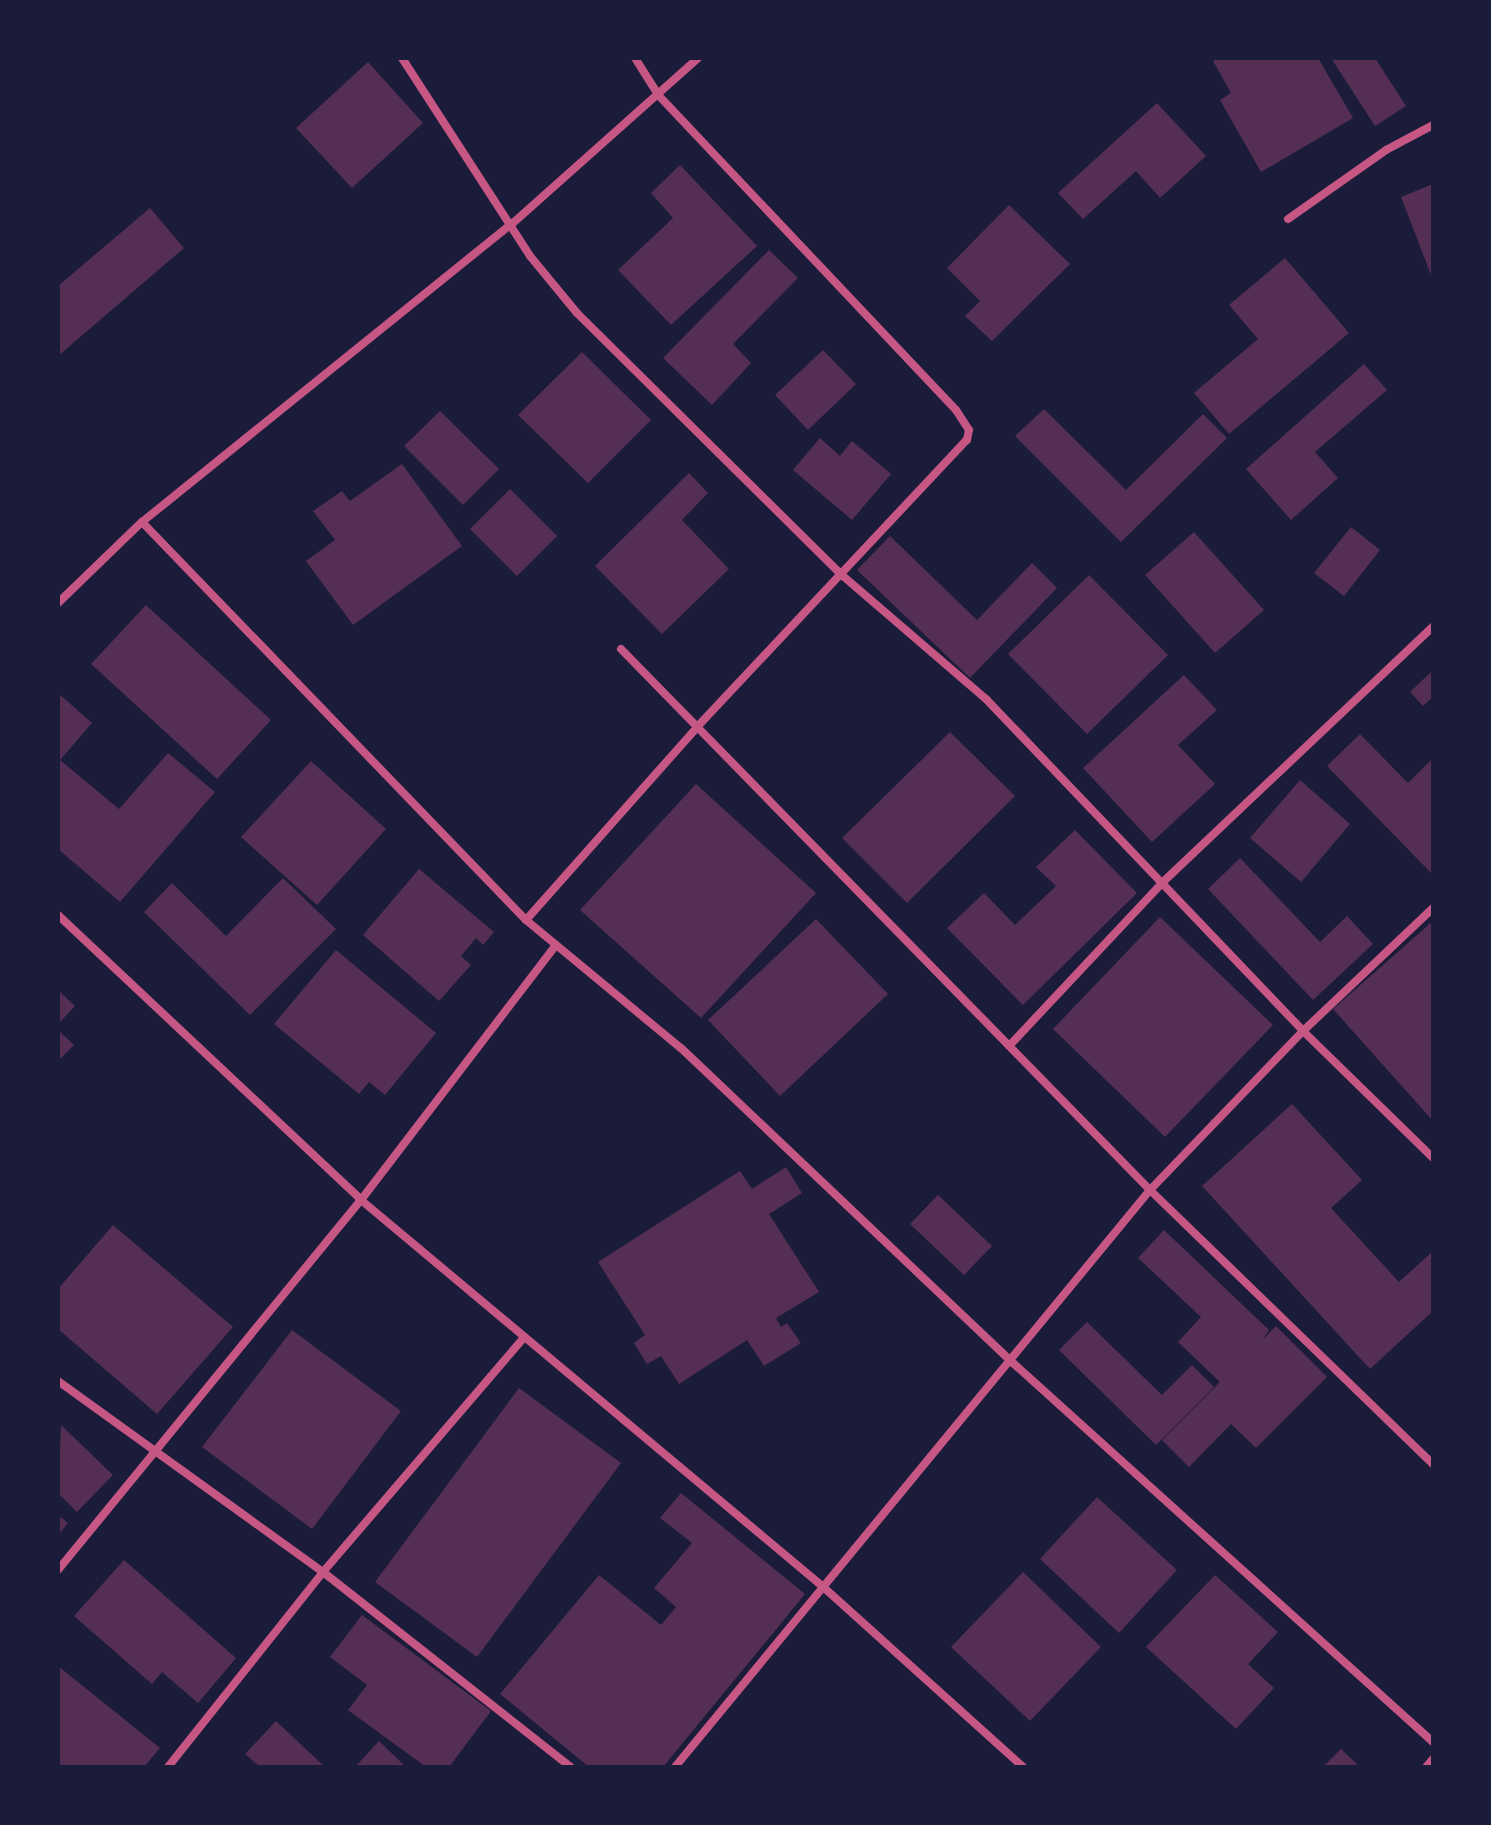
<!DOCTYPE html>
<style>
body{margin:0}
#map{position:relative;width:1491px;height:1825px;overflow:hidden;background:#1b1b3a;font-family:"Fira Sans Condensed",sans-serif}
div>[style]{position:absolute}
.building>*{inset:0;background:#542f53}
.minor>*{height:8px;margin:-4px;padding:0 4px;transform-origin:4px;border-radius:4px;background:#c65784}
span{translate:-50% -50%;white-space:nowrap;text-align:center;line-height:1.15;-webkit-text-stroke:8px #1b1b3a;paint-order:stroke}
.frame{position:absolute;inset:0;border:60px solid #1b1b3a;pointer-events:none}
</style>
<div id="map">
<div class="building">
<div style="clip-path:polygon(1217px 58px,1318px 58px,1353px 118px,1261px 172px,1220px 100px,1231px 93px,1213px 61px)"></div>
<div style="clip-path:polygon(1331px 58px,1375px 58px,1406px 106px,1375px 126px)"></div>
<div style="clip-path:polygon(368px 62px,423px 123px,352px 188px,296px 128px)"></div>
<div style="clip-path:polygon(1157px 103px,1206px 156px,1160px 198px,1136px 171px,1083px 219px,1058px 193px)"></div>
<div style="clip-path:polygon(680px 165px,757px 246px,671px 325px,618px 270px,673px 218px,651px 193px)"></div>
<div style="clip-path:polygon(1433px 184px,1433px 280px,1401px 197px)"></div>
<div style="clip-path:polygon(1009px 205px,1070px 264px,992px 341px,965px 316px,980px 301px,947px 268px)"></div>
<div style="clip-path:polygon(150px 208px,184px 248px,58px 356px,58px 286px)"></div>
<div style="clip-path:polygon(769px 250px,798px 278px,733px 344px,751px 363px,712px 405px,663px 358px)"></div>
<div style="clip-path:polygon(1285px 258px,1349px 333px,1229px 434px,1194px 393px,1258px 339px,1229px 305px)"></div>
<div style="clip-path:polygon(823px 350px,856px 384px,808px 430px,775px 395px)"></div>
<div style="clip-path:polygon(582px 352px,651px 420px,588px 483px,518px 415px)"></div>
<div style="clip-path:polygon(1364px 364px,1387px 390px,1315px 452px,1338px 478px,1291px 520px,1246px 469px)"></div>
<div style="clip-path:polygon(1044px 409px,1126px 490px,1203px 414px,1227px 438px,1121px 542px,1015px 436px)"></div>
<div style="clip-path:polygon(440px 411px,499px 469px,463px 505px,404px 446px)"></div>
<div style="clip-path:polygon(820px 438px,840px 456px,852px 441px,891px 474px,852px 520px,793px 470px)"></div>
<div style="clip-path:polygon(402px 464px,462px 546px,353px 625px,306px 561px,335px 540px,313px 511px,342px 491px,350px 501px)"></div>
<div style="clip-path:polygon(689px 473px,708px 493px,682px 520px,729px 569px,662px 634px,595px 566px)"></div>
<div style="clip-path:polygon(510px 489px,557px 536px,517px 576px,470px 529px)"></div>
<div style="clip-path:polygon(1351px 527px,1380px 550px,1344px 596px,1314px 573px)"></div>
<div style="clip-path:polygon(1194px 532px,1264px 610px,1215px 653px,1145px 575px)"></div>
<div style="clip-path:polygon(890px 536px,977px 620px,1032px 563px,1057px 588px,970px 678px,857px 570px)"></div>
<div style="clip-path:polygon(1089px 575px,1168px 655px,1087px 734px,1008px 654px)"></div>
<div style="clip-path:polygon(146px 605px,271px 720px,217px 779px,91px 664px)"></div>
<div style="clip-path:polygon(1433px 670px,1433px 697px,1423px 706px,1410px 692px)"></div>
<div style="clip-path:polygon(1184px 675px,1217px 710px,1178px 745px,1215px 784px,1152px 842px,1083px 768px)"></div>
<div style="clip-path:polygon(58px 693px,92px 723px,60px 760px,119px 809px,168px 753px,215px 792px,120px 902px,58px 849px)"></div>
<div style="clip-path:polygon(950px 732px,1015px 796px,907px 903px,842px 838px)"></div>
<div style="clip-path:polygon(1360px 734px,1408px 783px,1433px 758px,1433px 875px,1327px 766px)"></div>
<div style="clip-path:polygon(311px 761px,386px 829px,317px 905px,241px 837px)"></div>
<div style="clip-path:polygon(1300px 780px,1350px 824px,1301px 882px,1250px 838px)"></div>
<div style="clip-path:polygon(696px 784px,816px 893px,701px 1018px,580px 910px)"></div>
<div style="clip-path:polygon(1075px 830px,1137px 893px,1023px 1005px,947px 928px,984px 893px,1015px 925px,1056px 886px,1036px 867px)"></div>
<div style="clip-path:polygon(1240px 858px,1320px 942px,1347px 916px,1373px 944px,1313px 1000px,1208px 889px)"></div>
<div style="clip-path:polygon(419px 869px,494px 932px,483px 945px,476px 938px,461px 956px,471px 965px,439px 1001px,363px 935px)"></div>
<div style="clip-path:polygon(283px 878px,336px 929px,250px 1015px,144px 912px,172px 883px,226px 936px)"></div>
<div style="clip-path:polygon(1160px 917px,1273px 1025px,1165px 1137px,1053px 1029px)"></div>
<div style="clip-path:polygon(816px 919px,888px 994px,780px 1096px,708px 1020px)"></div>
<div style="clip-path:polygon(1433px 921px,1433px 1121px,1333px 1009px)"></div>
<div style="clip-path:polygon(336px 950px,436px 1033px,385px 1095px,369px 1082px,359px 1094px,274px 1024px)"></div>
<div style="clip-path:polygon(58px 990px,75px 1006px,58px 1024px)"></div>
<div style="clip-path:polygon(58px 1030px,74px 1045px,58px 1061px)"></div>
<div style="clip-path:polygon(1292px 1104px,1362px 1180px,1331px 1208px,1399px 1282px,1433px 1251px,1433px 1311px,1370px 1369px,1202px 1186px)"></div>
<div style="clip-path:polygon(786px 1167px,802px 1193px,769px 1214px,819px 1292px,776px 1318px,781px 1327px,787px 1323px,801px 1343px,764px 1366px,747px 1340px,679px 1384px,661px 1356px,647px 1364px,634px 1343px,645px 1335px,598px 1262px,740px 1171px,752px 1189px)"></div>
<div style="clip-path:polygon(938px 1195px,992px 1246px,964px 1275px,910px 1224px)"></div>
<div style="clip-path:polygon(113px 1225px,233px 1327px,157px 1414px,58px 1329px,58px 1289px)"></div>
<div style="clip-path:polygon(1164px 1230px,1269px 1330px,1262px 1340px,1276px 1326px,1327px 1377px,1256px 1448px,1231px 1424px,1189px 1467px,1162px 1440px,1220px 1382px,1178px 1342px,1201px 1317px,1138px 1258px)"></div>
<div style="clip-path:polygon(1087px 1322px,1162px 1395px,1192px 1365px,1214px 1387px,1156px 1445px,1059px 1350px)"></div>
<div style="clip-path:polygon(292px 1330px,401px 1411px,312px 1529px,202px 1447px)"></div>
<div style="clip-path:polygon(519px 1388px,621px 1463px,477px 1657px,375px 1582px)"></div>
<div style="clip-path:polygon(61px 1425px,113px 1475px,77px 1512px,58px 1493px)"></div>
<div style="clip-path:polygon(681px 1493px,805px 1594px,663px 1767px,589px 1767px,500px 1694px,599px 1575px,661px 1625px,676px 1607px,654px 1588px,692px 1543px,660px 1518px)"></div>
<div style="clip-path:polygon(1097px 1497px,1177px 1570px,1119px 1633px,1040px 1559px)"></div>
<div style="clip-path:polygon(58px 1515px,68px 1523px,58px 1535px)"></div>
<div style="clip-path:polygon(124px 1560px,236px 1658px,198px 1703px,162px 1672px,152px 1684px,74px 1616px)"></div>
<div style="clip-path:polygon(1023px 1572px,1101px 1647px,1030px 1721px,951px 1647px)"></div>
<div style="clip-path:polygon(1215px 1575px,1278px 1632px,1248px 1664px,1274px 1688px,1236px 1729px,1146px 1647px)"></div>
<div style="clip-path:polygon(362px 1615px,491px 1711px,449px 1767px,426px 1767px,348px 1710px,367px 1685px,330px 1657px)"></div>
<div style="clip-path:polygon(58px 1666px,160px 1748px,144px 1767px,58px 1767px)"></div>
<div style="clip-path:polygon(276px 1721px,325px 1767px,260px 1767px,245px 1754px)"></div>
<div style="clip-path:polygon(379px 1741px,406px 1767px,355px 1767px)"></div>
<div style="clip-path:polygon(1341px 1749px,1360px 1767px,1323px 1767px)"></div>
</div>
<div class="minor">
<div style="left:402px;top:58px;width:236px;rotate:57.1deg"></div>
<div style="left:530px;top:256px;width:74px;rotate:50.5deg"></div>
<div style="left:577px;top:313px;width:374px;rotate:44.7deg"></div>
<div style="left:843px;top:576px;width:189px;rotate:40.7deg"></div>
<div style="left:986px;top:699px;width:459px;rotate:46.3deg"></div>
<div style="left:1303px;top:1031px;width:182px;rotate:44.3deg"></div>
<div style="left:1288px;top:219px;width:120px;rotate:-35.1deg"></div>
<div style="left:1386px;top:150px;width:53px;rotate:-28deg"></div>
<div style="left:142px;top:522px;width:553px;rotate:46.03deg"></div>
<div style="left:526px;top:920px;width:201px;rotate:39.6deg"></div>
<div style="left:681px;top:1048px;width:458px;rotate:43.5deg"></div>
<div style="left:1013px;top:1363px;width:566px;rotate:42.06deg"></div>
<div style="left:58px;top:603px;width:117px;rotate:-44deg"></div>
<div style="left:142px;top:522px;width:476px;rotate:-38.9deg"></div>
<div style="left:513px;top:223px;width:248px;rotate:-41.7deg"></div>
<div style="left:621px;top:649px;width:757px;rotate:45.64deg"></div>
<div style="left:1150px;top:1190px;width:394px;rotate:44.1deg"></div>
<div style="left:58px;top:915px;width:416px;rotate:43.2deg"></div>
<div style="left:361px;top:1200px;width:600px;rotate:39.93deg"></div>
<div style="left:821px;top:1585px;width:272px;rotate:42deg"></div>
<div style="left:526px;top:920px;width:259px;rotate:-48.4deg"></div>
<div style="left:698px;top:726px;width:393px;rotate:-46.8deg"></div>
<div style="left:967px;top:440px;width:10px;rotate:-79deg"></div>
<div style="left:969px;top:430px;width:24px;rotate:-123deg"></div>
<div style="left:956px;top:410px;width:432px;rotate:-133.4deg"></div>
<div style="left:659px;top:96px;width:45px;rotate:-122.3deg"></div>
<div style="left:1010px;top:1045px;width:225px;rotate:-46.8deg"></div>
<div style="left:1164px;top:881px;width:370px;rotate:-43.4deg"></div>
<div style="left:58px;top:1381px;width:327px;rotate:35.8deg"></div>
<div style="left:323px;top:1572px;width:315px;rotate:38.2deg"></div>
<div style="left:58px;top:1570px;width:478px;rotate:-50.7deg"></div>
<div style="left:361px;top:1200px;width:321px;rotate:-52.6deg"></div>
<div style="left:168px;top:1767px;width:249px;rotate:-51.5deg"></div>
<div style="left:323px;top:1572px;width:306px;rotate:-49.4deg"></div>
<div style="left:675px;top:1767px;width:747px;rotate:-50.54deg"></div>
<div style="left:1150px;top:1190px;width:221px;rotate:-46.1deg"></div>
<div style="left:1303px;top:1031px;width:179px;rotate:-43.4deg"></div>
<div style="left:1426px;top:1767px;width:11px;rotate:-49deg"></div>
</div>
<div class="frame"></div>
</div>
